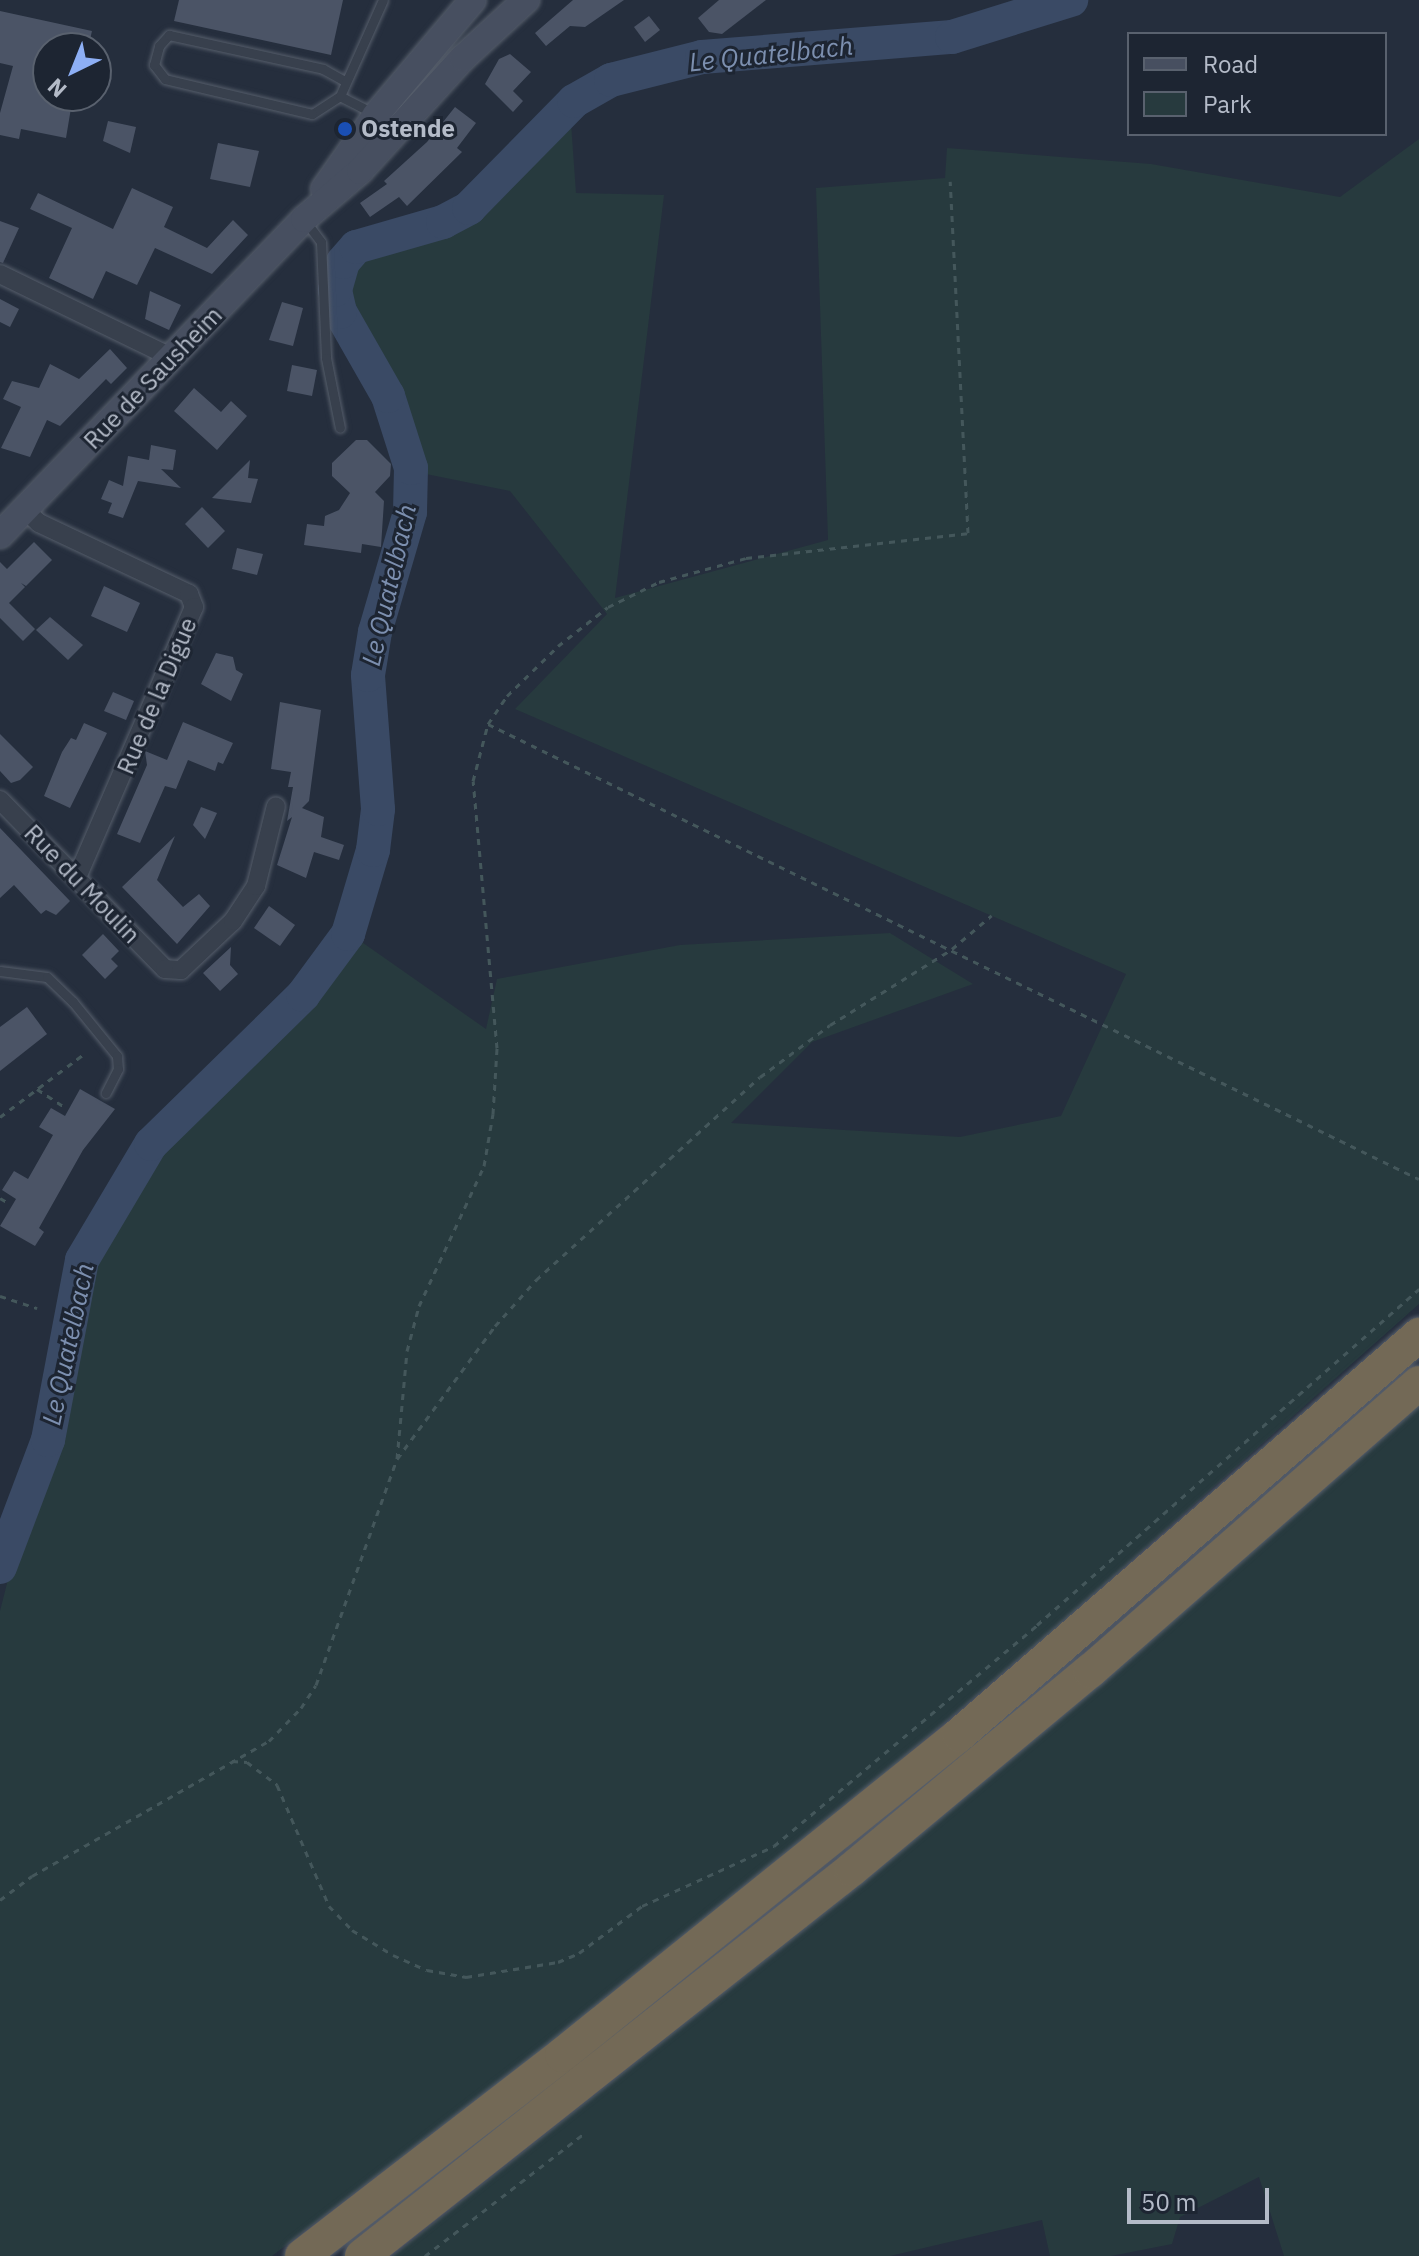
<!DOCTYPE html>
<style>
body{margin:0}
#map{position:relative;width:1419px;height:2256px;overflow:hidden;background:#252e3d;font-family:"IBM Plex Sans",sans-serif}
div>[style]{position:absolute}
.green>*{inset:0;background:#273a3e}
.river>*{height:34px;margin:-17px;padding:0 17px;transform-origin:17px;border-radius:17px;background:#3a4a65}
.building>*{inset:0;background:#4b5466}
.path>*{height:3px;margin-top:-1.5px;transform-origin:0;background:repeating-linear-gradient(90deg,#44575b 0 6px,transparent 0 12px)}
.roads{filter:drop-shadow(0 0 2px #565e6b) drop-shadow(0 0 2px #565e6b)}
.service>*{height:9px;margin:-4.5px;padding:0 4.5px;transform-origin:4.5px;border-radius:4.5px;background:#38404d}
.minor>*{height:18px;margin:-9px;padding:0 9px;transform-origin:9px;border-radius:9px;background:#38404d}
.secondary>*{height:26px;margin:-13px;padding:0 13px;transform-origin:13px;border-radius:13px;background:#474f60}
.motorway>*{height:34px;margin:-17px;padding:0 17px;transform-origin:17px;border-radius:17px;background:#736956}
.dots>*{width:22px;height:22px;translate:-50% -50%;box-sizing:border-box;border:4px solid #1d2532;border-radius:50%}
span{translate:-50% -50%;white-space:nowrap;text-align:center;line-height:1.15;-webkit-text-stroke:6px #1d2532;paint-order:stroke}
.poi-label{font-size:24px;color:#b4bbc8;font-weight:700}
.left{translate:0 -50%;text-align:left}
.street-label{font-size:24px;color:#b4bbc8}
.water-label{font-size:26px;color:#7c8faf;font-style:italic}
.legend{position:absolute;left:1127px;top:32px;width:260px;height:104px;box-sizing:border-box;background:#1d2532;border:2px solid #59616e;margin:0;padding:10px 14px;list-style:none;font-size:24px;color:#b4bbc8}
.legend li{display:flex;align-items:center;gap:16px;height:40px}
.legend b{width:40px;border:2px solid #59616e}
.north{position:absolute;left:32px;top:32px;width:80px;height:80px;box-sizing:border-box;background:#1d2532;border:2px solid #59616e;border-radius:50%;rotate:223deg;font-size:22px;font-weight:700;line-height:32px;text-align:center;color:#b4bbc8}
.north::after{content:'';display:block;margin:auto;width:28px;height:36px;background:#8daff5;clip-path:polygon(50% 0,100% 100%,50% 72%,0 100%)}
.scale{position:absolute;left:1127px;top:2188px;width:142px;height:36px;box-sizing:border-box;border:4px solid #b4bbc8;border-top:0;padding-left:10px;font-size:24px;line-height:28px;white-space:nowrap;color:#b4bbc8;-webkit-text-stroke:6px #1d2532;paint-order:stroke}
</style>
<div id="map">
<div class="green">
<div style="clip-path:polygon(570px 109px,576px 193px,664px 195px,615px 598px,828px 540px,816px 188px,945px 178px,947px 148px,1151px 164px,1340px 197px,1419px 139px,1419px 1304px,1060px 1624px,729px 1907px,272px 2256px,0 2256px,0 1611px,16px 1548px,59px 1434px,89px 1263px,160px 1148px,306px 1005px,356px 938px,486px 1029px,497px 979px,680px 945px,890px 933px,973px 984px,812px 1042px,731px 1123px,960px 1137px,1061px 1116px,1126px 974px,515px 709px,607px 614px,510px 491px,421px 473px,394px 393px,348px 294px,362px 254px,473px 218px)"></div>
<div style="clip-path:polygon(1419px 1404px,1419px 2256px,1284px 2256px,1259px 2177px,1180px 2217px,1172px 2244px,1111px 2256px,1050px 2256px,1042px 2220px,890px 2256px,392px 2256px,860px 1884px)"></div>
</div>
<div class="river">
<div style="left:0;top:1567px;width:136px;rotate:-69.3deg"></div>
<div style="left:48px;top:1440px;width:183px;rotate:-79.3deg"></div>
<div style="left:82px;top:1260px;width:135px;rotate:-59.3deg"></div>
<div style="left:151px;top:1144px;width:213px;rotate:-44.4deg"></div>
<div style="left:303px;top:995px;width:76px;rotate:-53.6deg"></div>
<div style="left:348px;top:934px;width:88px;rotate:-73.4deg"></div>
<div style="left:373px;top:850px;width:41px;rotate:-83deg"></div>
<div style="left:378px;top:809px;width:134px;rotate:-94.3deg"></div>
<div style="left:368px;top:675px;width:44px;rotate:-80.8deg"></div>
<div style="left:375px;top:632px;width:125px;rotate:-73.7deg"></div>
<div style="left:410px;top:512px;width:44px;rotate:-88.7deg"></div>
<div style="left:411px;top:468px;width:76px;rotate:-107.7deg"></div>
<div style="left:388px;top:396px;width:97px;rotate:-119.7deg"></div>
<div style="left:340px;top:312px;width:23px;rotate:-103deg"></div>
<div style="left:335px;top:290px;width:29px;rotate:-74deg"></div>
<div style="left:343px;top:262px;width:20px;rotate:-49deg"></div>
<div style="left:356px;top:247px;width:91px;rotate:-16deg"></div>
<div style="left:443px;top:222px;width:30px;rotate:-28deg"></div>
<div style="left:469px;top:208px;width:150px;rotate:-45.5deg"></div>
<div style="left:574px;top:101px;width:43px;rotate:-29.6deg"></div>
<div style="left:611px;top:80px;width:94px;rotate:-14.2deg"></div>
<div style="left:702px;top:57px;width:251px;rotate:-4.6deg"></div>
<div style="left:952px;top:37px;width:125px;rotate:-17.3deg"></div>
</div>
<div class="building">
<div style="clip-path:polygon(179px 0,343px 0,331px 55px,174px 21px)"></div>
<div style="clip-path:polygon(573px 0,624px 0,585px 27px,570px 26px,546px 46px,535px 33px)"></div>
<div style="clip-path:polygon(719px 0,766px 0,722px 34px,709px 32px,698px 18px)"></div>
<div style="clip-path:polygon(0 11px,92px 31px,88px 48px,48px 48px,48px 97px,72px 102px,66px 138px,21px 129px,19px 139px,0 135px,0 113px,13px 66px,0 63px)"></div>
<div style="clip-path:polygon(649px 16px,660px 30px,645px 42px,634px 27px)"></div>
<div style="clip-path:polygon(510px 54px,531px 72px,513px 91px,523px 101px,513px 112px,485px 84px,499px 59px)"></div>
<div style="clip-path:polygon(455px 107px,476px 123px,457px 148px,462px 152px,407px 206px,399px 197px,370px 217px,360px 203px,387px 184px,384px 181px,427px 142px)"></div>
<div style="clip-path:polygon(108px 121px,136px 127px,130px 153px,103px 141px)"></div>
<div style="clip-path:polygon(218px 143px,259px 151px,250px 187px,210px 179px)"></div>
<div style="clip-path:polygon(132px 188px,173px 207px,164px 227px,207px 248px,233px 220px,248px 235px,212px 274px,155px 248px,137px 285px,106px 271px,93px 299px,49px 278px,72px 228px,30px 209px,38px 193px,113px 229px)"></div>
<div style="clip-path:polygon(0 221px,19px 228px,3px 263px,0 262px)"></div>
<div style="clip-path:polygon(150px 291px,181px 305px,169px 330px,145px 319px)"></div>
<div style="clip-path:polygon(0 299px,19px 309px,10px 327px,0 322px)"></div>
<div style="clip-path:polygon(282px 302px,303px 308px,293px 346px,269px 340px)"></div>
<div style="clip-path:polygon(110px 349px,127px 368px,111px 384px,106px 379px,60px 426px,47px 420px,30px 457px,1px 448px,21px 407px,3px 399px,12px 381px,39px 388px,50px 364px,79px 379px)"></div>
<div style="clip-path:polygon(292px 365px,317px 370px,312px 396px,287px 391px)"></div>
<div style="clip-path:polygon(194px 388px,221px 412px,231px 401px,247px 416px,217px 450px,174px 411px)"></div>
<div style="clip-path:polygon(356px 440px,367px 440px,391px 464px,390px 476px,375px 492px,384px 501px,381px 547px,362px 544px,361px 553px,304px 545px,307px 524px,324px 526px,325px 516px,339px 510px,350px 493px,332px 476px,332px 463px)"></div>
<div style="clip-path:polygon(151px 445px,176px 450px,173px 470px,161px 469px,181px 488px,138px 481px,123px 518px,108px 513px,112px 503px,101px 499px,109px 480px,123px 486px,128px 456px,149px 460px)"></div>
<div style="clip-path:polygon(250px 460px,248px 478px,258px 479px,251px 503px,212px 498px)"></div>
<div style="clip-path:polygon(202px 507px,225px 531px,208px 548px,185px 524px)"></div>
<div style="clip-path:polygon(34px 542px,52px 560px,26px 586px,21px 583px,25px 587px,9px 603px,35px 629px,23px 641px,0 618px,0 562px,7px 569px)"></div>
<div style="clip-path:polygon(237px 548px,263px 554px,257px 575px,232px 569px)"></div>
<div style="clip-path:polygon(104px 586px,140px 603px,127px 632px,91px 616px)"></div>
<div style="clip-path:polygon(50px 617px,83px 645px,68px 660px,36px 630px)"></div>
<div style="clip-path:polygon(216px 653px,233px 657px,236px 670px,243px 674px,231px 701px,201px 684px)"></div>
<div style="clip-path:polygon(113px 692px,134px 701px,126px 720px,104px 711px)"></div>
<div style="clip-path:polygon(280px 702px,321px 710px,309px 801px,302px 808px,324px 817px,321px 837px,344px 845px,339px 860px,314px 852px,306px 878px,277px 865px,292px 817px,287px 821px,293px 787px,288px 787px,291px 772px,271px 769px)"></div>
<div style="clip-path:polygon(183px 722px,233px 743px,223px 764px,218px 762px,215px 771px,188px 760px,176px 789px,165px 786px,140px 843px,117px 834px,147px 765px,145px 751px,167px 760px)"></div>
<div style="clip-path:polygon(84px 723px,107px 733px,70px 808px,44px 796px,62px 752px,71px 738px,76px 740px)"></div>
<div style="clip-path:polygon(0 734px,33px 767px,20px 780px,11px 783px,0 771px)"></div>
<div style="clip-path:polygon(201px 807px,217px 813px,205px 839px,193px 825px)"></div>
<div style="clip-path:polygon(0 828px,70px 901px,56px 915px,46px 910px,41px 914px,14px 885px,0 898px)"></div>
<div style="clip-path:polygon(175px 836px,157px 880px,183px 907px,199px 894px,210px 906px,177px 944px,122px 887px)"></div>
<div style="clip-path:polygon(269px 906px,295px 925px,280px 946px,254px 928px)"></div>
<div style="clip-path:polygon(103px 934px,119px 951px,111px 959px,118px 966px,105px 979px,82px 955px)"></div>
<div style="clip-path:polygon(231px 947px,230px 965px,238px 974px,220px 991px,203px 973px)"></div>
<div style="clip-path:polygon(27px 1007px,47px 1034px,0 1071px,0 1027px)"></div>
<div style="clip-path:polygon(80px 1089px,115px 1109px,83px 1150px,39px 1228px,44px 1232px,35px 1246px,0 1226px,16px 1199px,2px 1190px,14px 1171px,28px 1179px,53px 1135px,39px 1127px,51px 1108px,65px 1116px)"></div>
</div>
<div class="path">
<div style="left:488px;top:724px;width:1036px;rotate:26.05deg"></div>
<div style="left:37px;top:1089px;width:31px;rotate:33deg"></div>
<div style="left:0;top:1117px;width:105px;rotate:-36.9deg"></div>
<div style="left:0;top:1198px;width:8px;rotate:30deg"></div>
<div style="left:0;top:1296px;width:39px;rotate:18deg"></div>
<div style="left:397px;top:1459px;width:108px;rotate:-84.7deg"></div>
<div style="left:407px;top:1351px;width:47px;rotate:-75.1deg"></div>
<div style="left:419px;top:1306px;width:154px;rotate:-65.1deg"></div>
<div style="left:484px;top:1166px;width:53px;rotate:-80.2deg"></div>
<div style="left:493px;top:1114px;width:66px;rotate:-86.5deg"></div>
<div style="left:497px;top:1048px;width:268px;rotate:-95.1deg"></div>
<div style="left:473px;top:781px;width:59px;rotate:-75.3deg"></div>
<div style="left:488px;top:724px;width:34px;rotate:-56deg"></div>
<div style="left:507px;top:696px;width:71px;rotate:-44.4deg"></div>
<div style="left:558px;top:646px;width:63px;rotate:-38deg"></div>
<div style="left:608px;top:607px;width:57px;rotate:-26.1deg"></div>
<div style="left:659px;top:582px;width:90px;rotate:-15.4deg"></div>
<div style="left:746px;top:558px;width:223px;rotate:-6.4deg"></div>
<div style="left:968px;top:533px;width:352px;rotate:-92.9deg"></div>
<div style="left:232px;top:1761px;width:15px;rotate:4deg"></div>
<div style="left:247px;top:1762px;width:38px;rotate:37deg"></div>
<div style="left:277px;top:1785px;width:132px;rotate:66.7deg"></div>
<div style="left:329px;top:1906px;width:33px;rotate:46deg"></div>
<div style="left:352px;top:1930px;width:48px;rotate:31.4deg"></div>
<div style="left:393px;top:1955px;width:37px;rotate:24deg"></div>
<div style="left:427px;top:1970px;width:40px;rotate:10deg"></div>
<div style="left:466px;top:1977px;width:93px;rotate:-9.3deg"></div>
<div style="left:558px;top:1962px;width:23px;rotate:-23deg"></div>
<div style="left:579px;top:1953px;width:79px;rotate:-36.7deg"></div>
<div style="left:642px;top:1906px;width:145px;rotate:-24.4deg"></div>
<div style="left:774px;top:1846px;width:344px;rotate:-40deg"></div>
<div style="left:1037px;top:1625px;width:509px;rotate:-41.33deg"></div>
<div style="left:0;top:1900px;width:40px;rotate:-37deg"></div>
<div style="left:32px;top:1876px;width:273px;rotate:-29.7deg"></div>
<div style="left:269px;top:1741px;width:46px;rotate:-45.9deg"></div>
<div style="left:301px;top:1708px;width:27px;rotate:-57deg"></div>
<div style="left:316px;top:1685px;width:240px;rotate:-70.3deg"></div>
<div style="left:397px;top:1459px;width:165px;rotate:-53.6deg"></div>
<div style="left:495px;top:1326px;width:62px;rotate:-48.3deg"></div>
<div style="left:536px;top:1280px;width:302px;rotate:-42.2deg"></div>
<div style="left:760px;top:1077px;width:87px;rotate:-36.6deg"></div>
<div style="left:830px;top:1025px;width:144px;rotate:-31.9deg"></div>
<div style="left:952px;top:949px;width:52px;rotate:-40.4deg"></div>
<div style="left:425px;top:2256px;width:203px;rotate:-37.6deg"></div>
</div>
<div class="roads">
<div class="service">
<div style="left:340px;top:96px;width:33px;rotate:147deg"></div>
<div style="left:312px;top:114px;width:151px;rotate:-166.6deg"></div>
<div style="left:165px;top:79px;width:18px;rotate:-128deg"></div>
<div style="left:154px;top:65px;width:20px;rotate:-75deg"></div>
<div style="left:159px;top:46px;width:15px;rotate:-48deg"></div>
<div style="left:169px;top:35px;width:158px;rotate:12.4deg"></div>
<div style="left:323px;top:69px;width:23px;rotate:29deg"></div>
<div style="left:373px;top:113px;width:37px;rotate:-153deg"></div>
<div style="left:340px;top:96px;width:105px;rotate:-65.9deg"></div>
<div style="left:306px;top:222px;width:25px;rotate:53deg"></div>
<div style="left:321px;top:242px;width:116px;rotate:87.5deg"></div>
<div style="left:326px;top:358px;width:71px;rotate:78.7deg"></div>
<div style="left:0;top:971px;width:47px;rotate:7.3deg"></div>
<div style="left:47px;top:977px;width:36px;rotate:44deg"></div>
<div style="left:73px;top:1002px;width:70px;rotate:50.8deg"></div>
<div style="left:117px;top:1056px;width:13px;rotate:86deg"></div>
<div style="left:118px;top:1069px;width:27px;rotate:117deg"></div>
</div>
<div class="minor">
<div style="left:0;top:274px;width:192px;rotate:25.9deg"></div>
<div style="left:25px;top:510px;width:19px;rotate:43deg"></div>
<div style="left:39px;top:523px;width:166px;rotate:25.3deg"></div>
<div style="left:189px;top:594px;width:14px;rotate:69deg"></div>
<div style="left:194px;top:607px;width:295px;rotate:113.4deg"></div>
<div style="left:0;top:800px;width:236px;rotate:45.7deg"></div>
<div style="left:165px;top:969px;width:16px;rotate:4deg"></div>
<div style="left:181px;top:970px;width:71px;rotate:-43.3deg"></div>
<div style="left:233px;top:921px;width:42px;rotate:-56.7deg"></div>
<div style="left:256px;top:886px;width:82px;rotate:-76deg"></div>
</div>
<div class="secondary">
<div style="left:324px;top:189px;width:90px;rotate:-54.9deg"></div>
<div style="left:376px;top:115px;width:150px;rotate:-49.9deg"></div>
<div style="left:0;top:535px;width:438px;rotate:-46.1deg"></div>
<div style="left:304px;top:219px;width:74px;rotate:-40.6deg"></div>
<div style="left:360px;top:171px;width:153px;rotate:-47.7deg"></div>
<div style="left:463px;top:58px;width:86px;rotate:-42.6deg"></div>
</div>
<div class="motorway">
<div style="left:302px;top:2256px;width:329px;rotate:-37.7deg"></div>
<div style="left:562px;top:2055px;width:510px;rotate:-38.87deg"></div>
<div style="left:959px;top:1735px;width:610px;rotate:-41.01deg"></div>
<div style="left:362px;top:2256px;width:624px;rotate:-38.3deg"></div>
<div style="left:852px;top:1869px;width:310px;rotate:-39.8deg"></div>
<div style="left:1090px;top:1671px;width:437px;rotate:-41.2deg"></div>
</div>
</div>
<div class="dots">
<div style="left:345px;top:129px;background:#1a4fb4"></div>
</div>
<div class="poi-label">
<span class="left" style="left:361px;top:129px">Ostende</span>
</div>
<div class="street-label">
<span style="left:153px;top:378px;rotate:-46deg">Rue de Sausheim</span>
<span style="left:157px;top:696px;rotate:-67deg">Rue de la Digue</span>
<span style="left:82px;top:884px;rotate:46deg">Rue du Moulin</span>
</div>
<div class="water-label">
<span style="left:771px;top:54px;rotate:-6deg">Le Quatelbach</span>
<span style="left:389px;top:585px;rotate:-77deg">Le Quatelbach</span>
<span style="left:68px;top:1344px;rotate:-78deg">Le Quatelbach</span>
</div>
<ul class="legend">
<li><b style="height:10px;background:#474f60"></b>Road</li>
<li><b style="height:22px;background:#273a3e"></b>Park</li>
</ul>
<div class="north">N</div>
<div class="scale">50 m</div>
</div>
